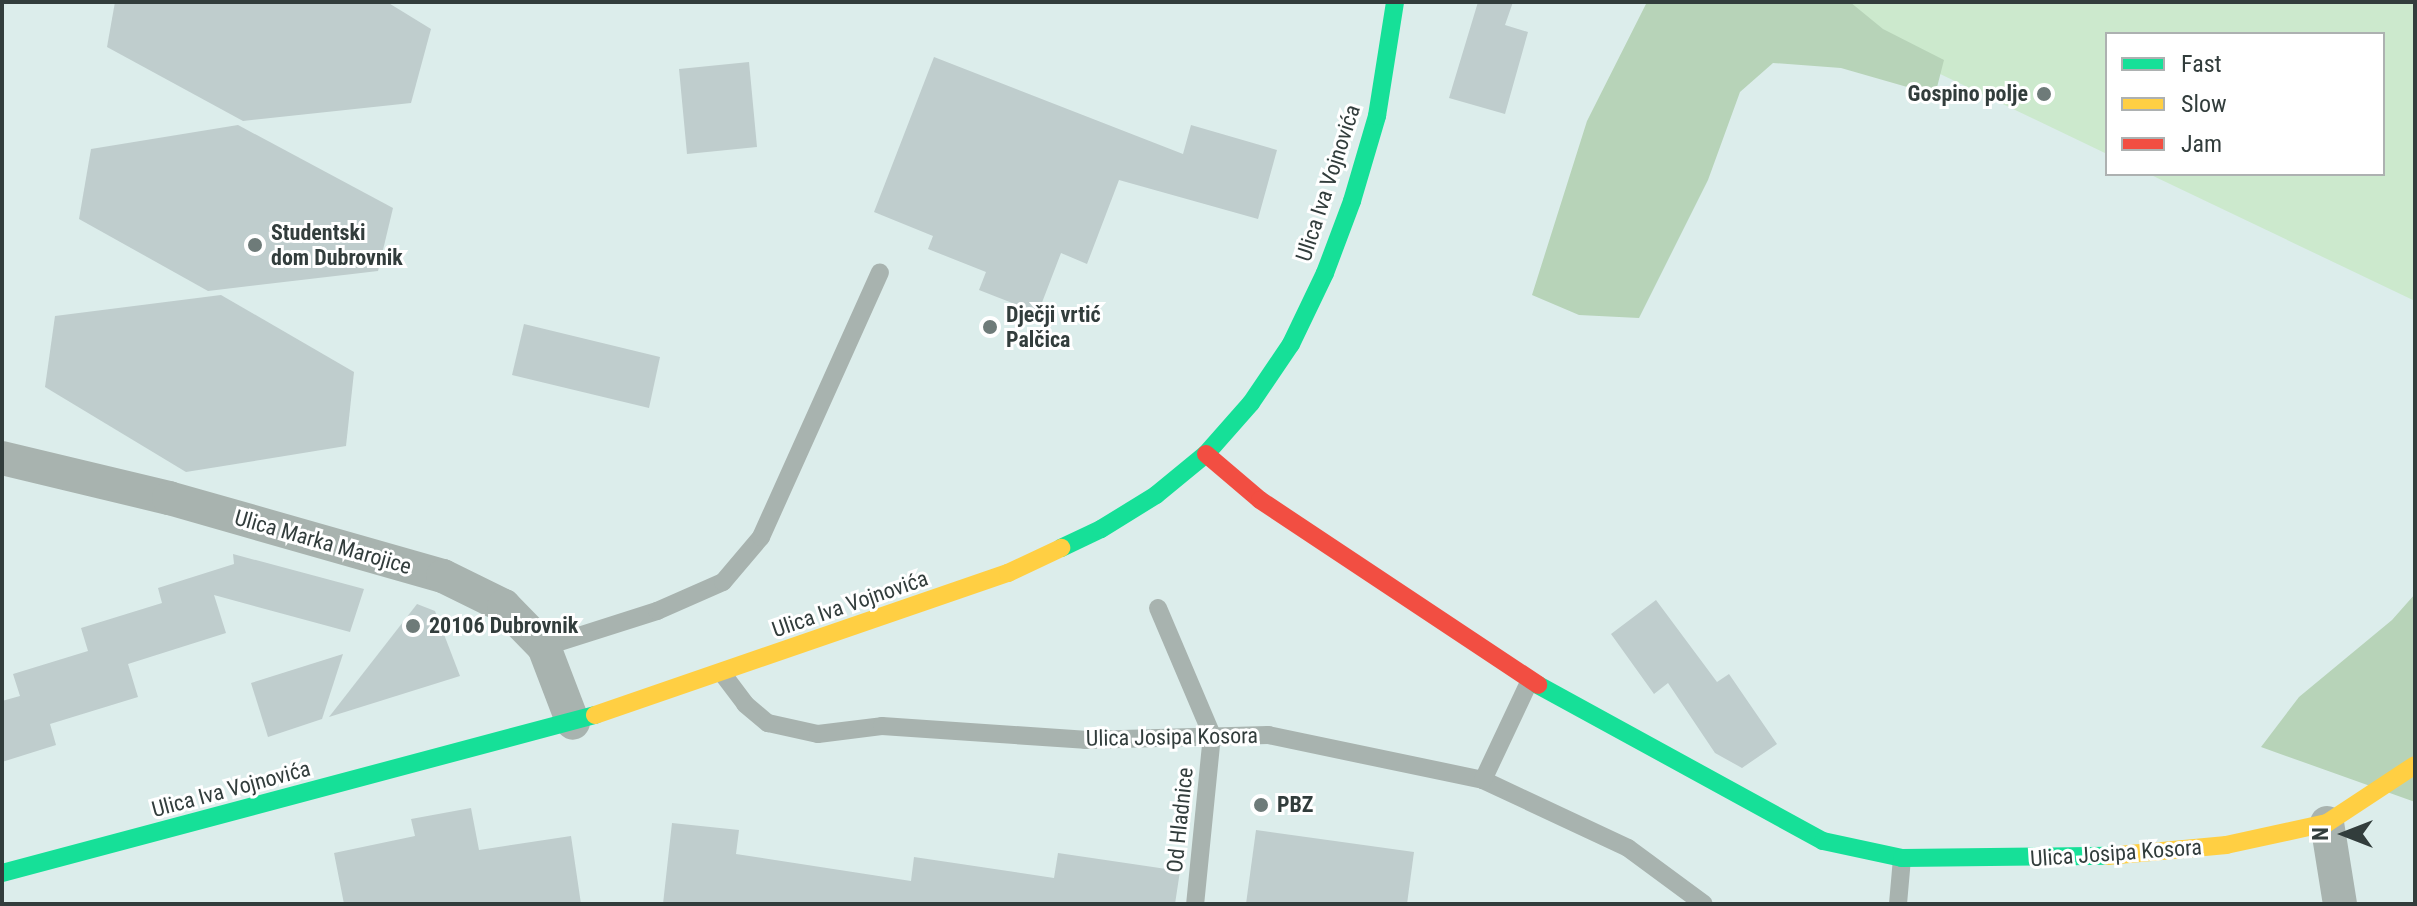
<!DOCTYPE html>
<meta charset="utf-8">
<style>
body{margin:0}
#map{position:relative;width:2417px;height:906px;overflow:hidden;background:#dcedeb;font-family:"Roboto Condensed",sans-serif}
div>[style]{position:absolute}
.green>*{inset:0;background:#cce9cd}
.forest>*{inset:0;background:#b7d3b8}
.building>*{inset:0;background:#bfcdcd}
.lane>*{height:18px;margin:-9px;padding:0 9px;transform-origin:9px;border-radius:9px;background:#a8b3af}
.street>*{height:34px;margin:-17px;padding:0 17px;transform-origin:17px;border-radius:17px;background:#a8b3af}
.fast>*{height:18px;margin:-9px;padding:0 9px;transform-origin:9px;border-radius:9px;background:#16e098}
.slow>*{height:18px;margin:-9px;padding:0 9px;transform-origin:9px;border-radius:9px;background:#ffcf43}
.jam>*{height:18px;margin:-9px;padding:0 9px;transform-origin:9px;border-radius:9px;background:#f24e42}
.dots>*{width:22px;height:22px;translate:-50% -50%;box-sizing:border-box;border:4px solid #fff;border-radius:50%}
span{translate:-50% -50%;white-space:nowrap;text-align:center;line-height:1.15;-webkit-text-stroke:6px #fff;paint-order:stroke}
.poi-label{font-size:22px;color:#323d3c;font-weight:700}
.right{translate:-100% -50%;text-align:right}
.left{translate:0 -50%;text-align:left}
.street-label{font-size:22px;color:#323d3c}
.frame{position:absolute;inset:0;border:4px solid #323d3c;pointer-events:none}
.legend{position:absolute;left:2105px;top:32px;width:280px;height:144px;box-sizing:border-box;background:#fff;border:2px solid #adb1b1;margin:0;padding:10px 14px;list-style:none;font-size:24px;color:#323d3c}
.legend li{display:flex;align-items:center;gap:16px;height:40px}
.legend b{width:40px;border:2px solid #adb1b1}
.north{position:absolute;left:2305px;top:794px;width:80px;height:80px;-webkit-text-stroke:6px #fff;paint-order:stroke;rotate:270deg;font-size:22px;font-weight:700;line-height:32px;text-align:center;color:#323d3c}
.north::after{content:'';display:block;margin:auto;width:28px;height:36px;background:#323d3c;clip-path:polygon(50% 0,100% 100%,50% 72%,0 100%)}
</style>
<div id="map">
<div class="green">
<div style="clip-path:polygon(1790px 2px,2415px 2px,2415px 301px,2149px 174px,2383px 174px,2383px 34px,2107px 34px,2107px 154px)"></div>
</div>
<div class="forest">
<div style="clip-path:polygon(1647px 2px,1850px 2px,1883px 29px,1944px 60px,1935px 95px,1841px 68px,1773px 63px,1740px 92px,1708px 180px,1639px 318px,1579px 315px,1532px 295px,1587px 121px)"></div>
<div style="clip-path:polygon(2415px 594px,2415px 802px,2261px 747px,2299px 697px,2392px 620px)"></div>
</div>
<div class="building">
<div style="clip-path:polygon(115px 2px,387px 2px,431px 29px,411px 103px,243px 121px,107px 47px)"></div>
<div style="clip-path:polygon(1478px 2px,1513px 2px,1505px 25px,1528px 32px,1505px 114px,1449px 98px)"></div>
<div style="clip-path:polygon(934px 57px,1183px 154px,1191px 125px,1277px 150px,1258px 219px,1119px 180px,1087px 264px,1061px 253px,1038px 313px,979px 290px,986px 272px,928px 249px,933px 236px,874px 212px)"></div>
<div style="clip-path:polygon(749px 62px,757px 147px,687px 154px,679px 69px)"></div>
<div style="clip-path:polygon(238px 125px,393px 208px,378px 271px,208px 291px,79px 219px,91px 149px)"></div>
<div style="clip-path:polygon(221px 295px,354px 372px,346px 446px,186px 472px,45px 387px,55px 316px)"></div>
<div style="clip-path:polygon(524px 324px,660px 357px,649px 408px,512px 375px)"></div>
<div style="clip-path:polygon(233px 554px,364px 589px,350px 632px,214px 595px,226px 633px,128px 664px,138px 697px,50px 724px,56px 745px,2px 762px,2px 701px,20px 696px,13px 674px,88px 651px,81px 628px,162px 603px,158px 588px,234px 564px)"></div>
<div style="clip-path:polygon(1656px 600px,1717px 682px,1729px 674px,1777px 744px,1742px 768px,1715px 753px,1668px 683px,1654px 694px,1611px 634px)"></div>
<div style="clip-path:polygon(417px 604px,435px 611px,460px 676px,329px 717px)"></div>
<div style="clip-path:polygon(343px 654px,322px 719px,268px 737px,251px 683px)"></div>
<div style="clip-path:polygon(471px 808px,479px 850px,571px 836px,581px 904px,344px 904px,334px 853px,415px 836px,411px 819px)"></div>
<div style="clip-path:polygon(672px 823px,739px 830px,736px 854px,911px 881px,914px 857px,1054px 878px,1058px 853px,1180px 871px,1175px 904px,663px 904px)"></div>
<div style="clip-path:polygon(1256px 830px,1414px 852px,1407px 904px,1246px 904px)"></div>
</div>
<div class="lane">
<div style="left:1158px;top:608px;width:138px;rotate:67deg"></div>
<div style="left:1212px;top:735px;width:170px;rotate:95.7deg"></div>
<div style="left:544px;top:647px;width:119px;rotate:-17.7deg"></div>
<div style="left:657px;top:611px;width:72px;rotate:-23.7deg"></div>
<div style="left:723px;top:582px;width:59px;rotate:-49.8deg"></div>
<div style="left:761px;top:537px;width:290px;rotate:-65.8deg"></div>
<div style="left:722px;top:673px;width:39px;rotate:53deg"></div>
<div style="left:745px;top:704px;width:30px;rotate:40deg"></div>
<div style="left:768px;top:723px;width:51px;rotate:12.4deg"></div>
<div style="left:818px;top:734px;width:64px;rotate:-7.1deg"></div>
<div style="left:882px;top:726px;width:203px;rotate:3.9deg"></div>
<div style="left:1085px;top:740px;width:183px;rotate:-1.6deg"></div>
<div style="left:1268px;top:735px;width:220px;rotate:11.8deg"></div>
<div style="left:1483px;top:780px;width:160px;rotate:25.1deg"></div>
<div style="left:1628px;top:848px;width:94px;rotate:36.4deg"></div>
<div style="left:1483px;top:780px;width:110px;rotate:-64.8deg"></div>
<div style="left:1898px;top:904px;width:46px;rotate:-85deg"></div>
</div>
<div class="street">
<div style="left:2px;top:458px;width:172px;rotate:13.5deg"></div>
<div style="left:169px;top:498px;width:285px;rotate:15.9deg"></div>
<div style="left:443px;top:576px;width:68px;rotate:26.2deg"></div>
<div style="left:504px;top:606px;width:57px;rotate:45.7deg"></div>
<div style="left:544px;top:647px;width:81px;rotate:69.1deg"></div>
<div style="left:2327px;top:823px;width:82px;rotate:80.9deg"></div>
</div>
<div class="fast">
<div style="left:1061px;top:548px;width:44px;rotate:-25.4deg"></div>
<div style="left:1101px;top:529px;width:65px;rotate:-31.7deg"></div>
<div style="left:1156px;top:495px;width:65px;rotate:-39.4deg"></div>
<div style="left:1206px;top:454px;width:68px;rotate:-48.6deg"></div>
<div style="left:1251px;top:403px;width:71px;rotate:-55.9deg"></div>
<div style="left:1291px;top:344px;width:79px;rotate:-64.4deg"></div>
<div style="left:1325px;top:273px;width:77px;rotate:-69.4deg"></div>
<div style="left:1352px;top:201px;width:89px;rotate:-73.6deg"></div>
<div style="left:1377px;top:116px;width:115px;rotate:-81deg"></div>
<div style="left:1538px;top:685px;width:325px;rotate:28.7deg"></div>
<div style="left:1823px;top:841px;width:81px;rotate:12.1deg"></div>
<div style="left:1902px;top:858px;width:206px;rotate:-0.6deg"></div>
<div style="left:2px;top:873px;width:614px;rotate:-14.92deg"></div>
</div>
<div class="slow">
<div style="left:595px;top:715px;width:437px;rotate:-19deg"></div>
<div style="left:1008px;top:573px;width:59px;rotate:-25.3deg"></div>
<div style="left:2108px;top:856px;width:119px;rotate:-5.3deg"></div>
<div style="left:2226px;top:845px;width:103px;rotate:-12.3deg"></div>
<div style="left:2327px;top:823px;width:105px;rotate:-33.4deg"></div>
</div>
<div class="jam">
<div style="left:1206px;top:454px;width:71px;rotate:40.4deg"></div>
<div style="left:1260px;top:500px;width:334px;rotate:33.6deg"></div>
</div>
<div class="dots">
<div style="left:2044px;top:94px;background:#6e7b79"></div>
<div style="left:255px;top:245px;background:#6e7b79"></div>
<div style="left:990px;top:327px;background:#6e7b79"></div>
<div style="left:413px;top:626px;background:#6e7b79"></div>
<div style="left:1261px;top:805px;background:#6e7b79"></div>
</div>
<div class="poi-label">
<span class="right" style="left:2028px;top:94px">Gospino polje</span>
<span class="left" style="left:271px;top:245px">Studentski<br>dom Dubrovnik</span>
<span class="left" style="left:1006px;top:327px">Dječji vrtić<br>Palčica</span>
<span class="left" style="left:429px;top:626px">20106 Dubrovnik</span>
<span class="left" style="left:1277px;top:805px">PBZ</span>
</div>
<div class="street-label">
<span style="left:1328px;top:183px;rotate:-72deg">Ulica Iva Vojnovića</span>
<span style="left:323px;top:542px;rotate:16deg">Ulica Marka Marojice</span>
<span style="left:850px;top:604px;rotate:-19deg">Ulica Iva Vojnovića</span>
<span style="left:1172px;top:737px;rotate:-1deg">Ulica Josipa Kosora</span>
<span style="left:231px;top:789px;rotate:-15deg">Ulica Iva Vojnovića</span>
<span style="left:1180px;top:820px;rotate:-84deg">Od Hladnice</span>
<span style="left:2116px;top:853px;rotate:-4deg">Ulica Josipa Kosora</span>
</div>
<div class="frame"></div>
<ul class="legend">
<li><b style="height:10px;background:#16e098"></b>Fast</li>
<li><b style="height:10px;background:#ffcf43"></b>Slow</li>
<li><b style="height:10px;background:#f24e42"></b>Jam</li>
</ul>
<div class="north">N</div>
</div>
